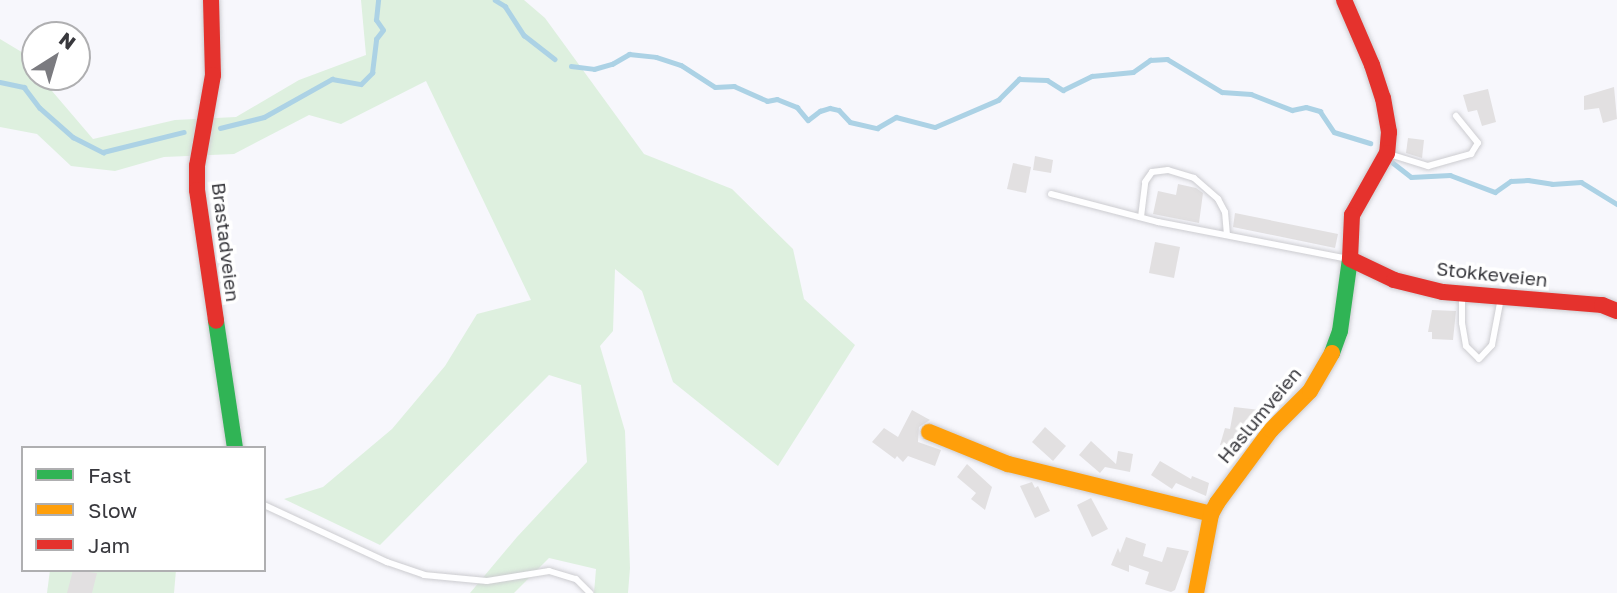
<!DOCTYPE html>
<style>
body{margin:0}
#map{position:relative;width:1617px;height:593px;overflow:hidden;background:#f7f7fc;font-family:"Golos Text",sans-serif}
div>[style]{position:absolute}
.green>*{inset:0;background:#def0df}
.stream>*{height:4.5px;margin:-2.25px;padding:0 2.25px;transform-origin:2.25px;border-radius:2.25px;background:#acd2e5}
.building>*{inset:0;background:#e2e0e1}
.roads{filter:drop-shadow(0 0 2px #ccccd0) drop-shadow(0 0 2px #ccccd0)}
.lane>*{height:6px;margin:-3px;padding:0 3px;transform-origin:3px;border-radius:3px;background:#fefeff}
.fast>*{height:16px;margin:-8px;padding:0 8px;transform-origin:8px;border-radius:8px;background:#30b455}
.slow>*{height:16px;margin:-8px;padding:0 8px;transform-origin:8px;border-radius:8px;background:#ff9f0a}
.jam>*{height:16px;margin:-8px;padding:0 8px;transform-origin:8px;border-radius:8px;background:#e5322d}
span{translate:-50% -50%;white-space:nowrap;text-align:center;line-height:1.15;-webkit-text-stroke:7px #fff;paint-order:stroke}
.street-label{font-size:19px;color:#38383d}
.legend{position:absolute;left:21px;top:446px;width:245px;height:126px;box-sizing:border-box;background:#fff;border:2px solid #afafb1;margin:0;padding:9px 12px;list-style:none;font-size:21px;color:#38383d}
.legend li{display:flex;align-items:center;gap:14px;height:35px}
.legend b{width:35px;border:2px solid #afafb1}
.north{position:absolute;left:21px;top:21px;width:70px;height:70px;box-sizing:border-box;background:#fff;border:2px solid #afafb1;border-radius:50%;rotate:37deg;font-size:19px;font-weight:700;line-height:28px;text-align:center;color:#38383d}
.north::after{content:'';display:block;margin:auto;width:24px;height:32px;background:#7b7b80;clip-path:polygon(50% 0,100% 100%,50% 72%,0 100%)}
</style>
<div id="map">
<div class="green">
<div style="clip-path:polygon(361px 0,524px 0,545px 18px,644px 154px,732px 189px,793px 249px,804px 299px,855px 345px,778px 466px,673px 382px,642px 291px,615px 269px,613px 331px,600px 346px,625px 431px,630px 568px,628px 593px,594px 593px,596px 569px,549px 558px,514px 593px,470px 593px,517px 537px,587px 462px,581px 385px,549px 375px,380px 545px,284px 499px,323px 487px,392px 429px,445px 366px,477px 314px,531px 300px,426px 81px,341px 124px,309px 115px,234px 154px,164px 157px,115px 171px,71px 166px,37px 134px,0 127px,0 39px,35px 60px,35px 77px,53px 77px,52px 91px,93px 139px,175px 120px,236px 117px,299px 80px,366px 55px)"></div>
<div style="clip-path:polygon(50px 570px,176px 570px,174px 593px,47px 593px)"></div>
</div>
<div class="stream">
<div style="left:495px;top:0;width:12px;rotate:31deg"></div>
<div style="left:505px;top:6px;width:35px;rotate:57deg"></div>
<div style="left:524px;top:35px;width:39px;rotate:38deg"></div>
<div style="left:571px;top:66px;width:23px;rotate:7deg"></div>
<div style="left:594px;top:69px;width:19px;rotate:-16deg"></div>
<div style="left:612px;top:64px;width:20px;rotate:-30deg"></div>
<div style="left:629px;top:54px;width:27px;rotate:6deg"></div>
<div style="left:656px;top:57px;width:26px;rotate:18deg"></div>
<div style="left:681px;top:65px;width:40px;rotate:32.9deg"></div>
<div style="left:715px;top:87px;width:19px;rotate:-3deg"></div>
<div style="left:734px;top:86px;width:36px;rotate:24deg"></div>
<div style="left:767px;top:101px;width:10px;rotate:-11deg"></div>
<div style="left:777px;top:99px;width:22px;rotate:22deg"></div>
<div style="left:797px;top:107px;width:17px;rotate:50deg"></div>
<div style="left:808px;top:120px;width:15px;rotate:-37deg"></div>
<div style="left:820px;top:111px;width:10px;rotate:-17deg"></div>
<div style="left:830px;top:108px;width:9px;rotate:13deg"></div>
<div style="left:839px;top:110px;width:16px;rotate:47deg"></div>
<div style="left:850px;top:122px;width:28px;rotate:13deg"></div>
<div style="left:877px;top:128px;width:22px;rotate:-30deg"></div>
<div style="left:896px;top:117px;width:40px;rotate:14.4deg"></div>
<div style="left:935px;top:127px;width:69px;rotate:-23.2deg"></div>
<div style="left:998px;top:100px;width:30px;rotate:-45deg"></div>
<div style="left:1019px;top:79px;width:28px;rotate:2deg"></div>
<div style="left:1047px;top:80px;width:19px;rotate:32deg"></div>
<div style="left:1063px;top:90px;width:32px;rotate:-26deg"></div>
<div style="left:1092px;top:76px;width:41px;rotate:-5.6deg"></div>
<div style="left:1133px;top:72px;width:21px;rotate:-35deg"></div>
<div style="left:1150px;top:60px;width:17px;rotate:-3deg"></div>
<div style="left:1167px;top:59px;width:64px;rotate:31deg"></div>
<div style="left:1222px;top:92px;width:29px;rotate:4deg"></div>
<div style="left:1251px;top:94px;width:44px;rotate:21.3deg"></div>
<div style="left:1292px;top:110px;width:14px;rotate:-12deg"></div>
<div style="left:1306px;top:107px;width:15px;rotate:16deg"></div>
<div style="left:1320px;top:111px;width:25px;rotate:56deg"></div>
<div style="left:1334px;top:132px;width:38px;rotate:17deg"></div>
<div style="left:0;top:82px;width:25px;rotate:12deg"></div>
<div style="left:24px;top:87px;width:26px;rotate:53deg"></div>
<div style="left:40px;top:108px;width:44px;rotate:41.3deg"></div>
<div style="left:73px;top:137px;width:34px;rotate:27deg"></div>
<div style="left:103px;top:152px;width:83px;rotate:-13.9deg"></div>
<div style="left:220px;top:128px;width:45px;rotate:-14deg"></div>
<div style="left:264px;top:117px;width:78px;rotate:-29.2deg"></div>
<div style="left:332px;top:79px;width:29px;rotate:10deg"></div>
<div style="left:361px;top:84px;width:16px;rotate:-45deg"></div>
<div style="left:372px;top:73px;width:34px;rotate:-83deg"></div>
<div style="left:376px;top:39px;width:11px;rotate:-52deg"></div>
<div style="left:383px;top:30px;width:12px;rotate:-125deg"></div>
<div style="left:376px;top:20px;width:20px;rotate:-84deg"></div>
<div style="left:1392px;top:162px;width:24px;rotate:38deg"></div>
<div style="left:1411px;top:177px;width:39px;rotate:-3deg"></div>
<div style="left:1450px;top:175px;width:48px;rotate:20.7deg"></div>
<div style="left:1495px;top:192px;width:19px;rotate:-35deg"></div>
<div style="left:1511px;top:181px;width:17px;rotate:-3deg"></div>
<div style="left:1528px;top:180px;width:24px;rotate:9deg"></div>
<div style="left:1552px;top:184px;width:29px;rotate:-4deg"></div>
<div style="left:1581px;top:182px;width:42px;rotate:31.4deg"></div>
</div>
<div class="building">
<div style="clip-path:polygon(1614px 87px,1617px 119px,1603px 123px,1599px 108px,1584px 110px,1584px 96px)"></div>
<div style="clip-path:polygon(1488px 89px,1496px 122px,1482px 126px,1477px 110px,1468px 112px,1463px 95px)"></div>
<div style="clip-path:polygon(1408px 138px,1424px 140px,1422px 158px,1406px 153px)"></div>
<div style="clip-path:polygon(1035px 156px,1053px 160px,1051px 173px,1033px 170px)"></div>
<div style="clip-path:polygon(1013px 163px,1031px 167px,1026px 193px,1007px 189px)"></div>
<div style="clip-path:polygon(1178px 184px,1196px 188px,1203px 193px,1199px 223px,1153px 214px,1158px 191px,1176px 195px)"></div>
<div style="clip-path:polygon(1235px 213px,1338px 234px,1335px 248px,1233px 227px)"></div>
<div style="clip-path:polygon(1155px 242px,1180px 247px,1174px 278px,1149px 273px)"></div>
<div style="clip-path:polygon(1432px 310px,1456px 311px,1453px 340px,1432px 339px,1432px 332px,1428px 332px)"></div>
<div style="clip-path:polygon(1234px 407px,1260px 410px,1257px 422px,1246px 420px,1236px 449px,1220px 445px,1225px 428px,1230px 429px)"></div>
<div style="clip-path:polygon(912px 410px,930px 420px,919px 427px,918px 442px,941px 450px,935px 466px,908px 456px,903px 462px,897px 456px,895px 459px,872px 442px,884px 428px,898px 437px)"></div>
<div style="clip-path:polygon(1045px 427px,1066px 446px,1053px 461px,1032px 442px)"></div>
<div style="clip-path:polygon(1091px 441px,1116px 464px,1118px 451px,1133px 454px,1130px 472px,1105px 467px,1100px 473px,1079px 455px)"></div>
<div style="clip-path:polygon(1160px 461px,1191px 479px,1192px 476px,1209px 483px,1206px 496px,1176px 483px,1172px 489px,1151px 475px)"></div>
<div style="clip-path:polygon(967px 464px,992px 487px,985px 510px,971px 499px,976px 493px,957px 477px)"></div>
<div style="clip-path:polygon(1032px 482px,1035px 488px,1038px 486px,1050px 511px,1035px 518px,1020px 486px)"></div>
<div style="clip-path:polygon(1091px 498px,1108px 529px,1092px 537px,1077px 505px)"></div>
<div style="clip-path:polygon(1126px 537px,1146px 544px,1143px 556px,1162px 562px,1167px 547px,1189px 551px,1175px 590px,1171px 592px,1145px 584px,1149px 572px,1129px 565px,1129px 572px,1111px 565px,1118px 548px,1120px 553px)"></div>
<div style="clip-path:polygon(73px 570px,97px 573px,92px 593px,67px 593px)"></div>
</div>
<div class="roads">
<div class="lane">
<div style="left:1389px;top:154px;width:41px;rotate:17.1deg"></div>
<div style="left:1428px;top:166px;width:45px;rotate:-15.6deg"></div>
<div style="left:1471px;top:154px;width:13px;rotate:-58deg"></div>
<div style="left:1478px;top:143px;width:35px;rotate:-129deg"></div>
<div style="left:1051px;top:194px;width:111px;rotate:14.7deg"></div>
<div style="left:1158px;top:222px;width:194px;rotate:11deg"></div>
<div style="left:1141px;top:217px;width:35px;rotate:-83deg"></div>
<div style="left:1145px;top:182px;width:12px;rotate:-55deg"></div>
<div style="left:1152px;top:172px;width:16px;rotate:-7deg"></div>
<div style="left:1168px;top:170px;width:27px;rotate:17deg"></div>
<div style="left:1194px;top:178px;width:32px;rotate:41deg"></div>
<div style="left:1218px;top:199px;width:15px;rotate:62deg"></div>
<div style="left:1225px;top:212px;width:22px;rotate:85deg"></div>
<div style="left:1462px;top:296px;width:27px;rotate:90deg"></div>
<div style="left:1462px;top:323px;width:23px;rotate:80deg"></div>
<div style="left:1466px;top:346px;width:18px;rotate:45deg"></div>
<div style="left:1479px;top:359px;width:19px;rotate:-47deg"></div>
<div style="left:1492px;top:345px;width:48px;rotate:-79.2deg"></div>
<div style="left:264px;top:505px;width:136px;rotate:24.9deg"></div>
<div style="left:387px;top:562px;width:39px;rotate:19deg"></div>
<div style="left:424px;top:575px;width:63px;rotate:5.4deg"></div>
<div style="left:487px;top:581px;width:63px;rotate:-9.2deg"></div>
<div style="left:549px;top:571px;width:28px;rotate:17deg"></div>
<div style="left:576px;top:579px;width:20px;rotate:45deg"></div>
</div>
<div class="fast">
<div style="left:216px;top:321px;width:128px;rotate:81.5deg"></div>
<div style="left:1332px;top:353px;width:23px;rotate:-70deg"></div>
<div style="left:1340px;top:331px;width:73px;rotate:-82.1deg"></div>
</div>
<div class="slow">
<div style="left:929px;top:432px;width:85px;rotate:22.1deg"></div>
<div style="left:1008px;top:464px;width:209px;rotate:13.8deg"></div>
<div style="left:1196px;top:593px;width:80px;rotate:-79.2deg"></div>
<div style="left:1211px;top:514px;width:13px;rotate:-61deg"></div>
<div style="left:1217px;top:503px;width:91px;rotate:-53.5deg"></div>
<div style="left:1271px;top:430px;width:55px;rotate:-45deg"></div>
<div style="left:1310px;top:391px;width:44px;rotate:-59.9deg"></div>
</div>
<div class="jam">
<div style="left:211px;top:0;width:75px;rotate:88.5deg"></div>
<div style="left:213px;top:75px;width:92px;rotate:100deg"></div>
<div style="left:197px;top:166px;width:24px;rotate:90deg"></div>
<div style="left:197px;top:190px;width:132px;rotate:81.7deg"></div>
<div style="left:1344px;top:0;width:71px;rotate:66.7deg"></div>
<div style="left:1372px;top:65px;width:35px;rotate:72deg"></div>
<div style="left:1383px;top:98px;width:35px;rotate:80deg"></div>
<div style="left:1389px;top:132px;width:21px;rotate:95deg"></div>
<div style="left:1387px;top:153px;width:71px;rotate:119.4deg"></div>
<div style="left:1352px;top:215px;width:44px;rotate:92.6deg"></div>
<div style="left:1350px;top:259px;width:49px;rotate:25.5deg"></div>
<div style="left:1394px;top:280px;width:50px;rotate:13.8deg"></div>
<div style="left:1443px;top:292px;width:160px;rotate:4.7deg"></div>
<div style="left:1602px;top:305px;width:16px;rotate:22deg"></div>
</div>
</div>
<div class="street-label">
<span style="left:226px;top:242px;rotate:83deg">Brastadveien</span>
<span style="left:1492px;top:274px;rotate:6deg">Stokkeveien</span>
<span style="left:1259px;top:415px;rotate:-50deg">Haslumveien</span>
</div>
<ul class="legend">
<li><b style="height:9px;background:#30b455"></b>Fast</li>
<li><b style="height:9px;background:#ff9f0a"></b>Slow</li>
<li><b style="height:9px;background:#e5322d"></b>Jam</li>
</ul>
<div class="north">N</div>
</div>
